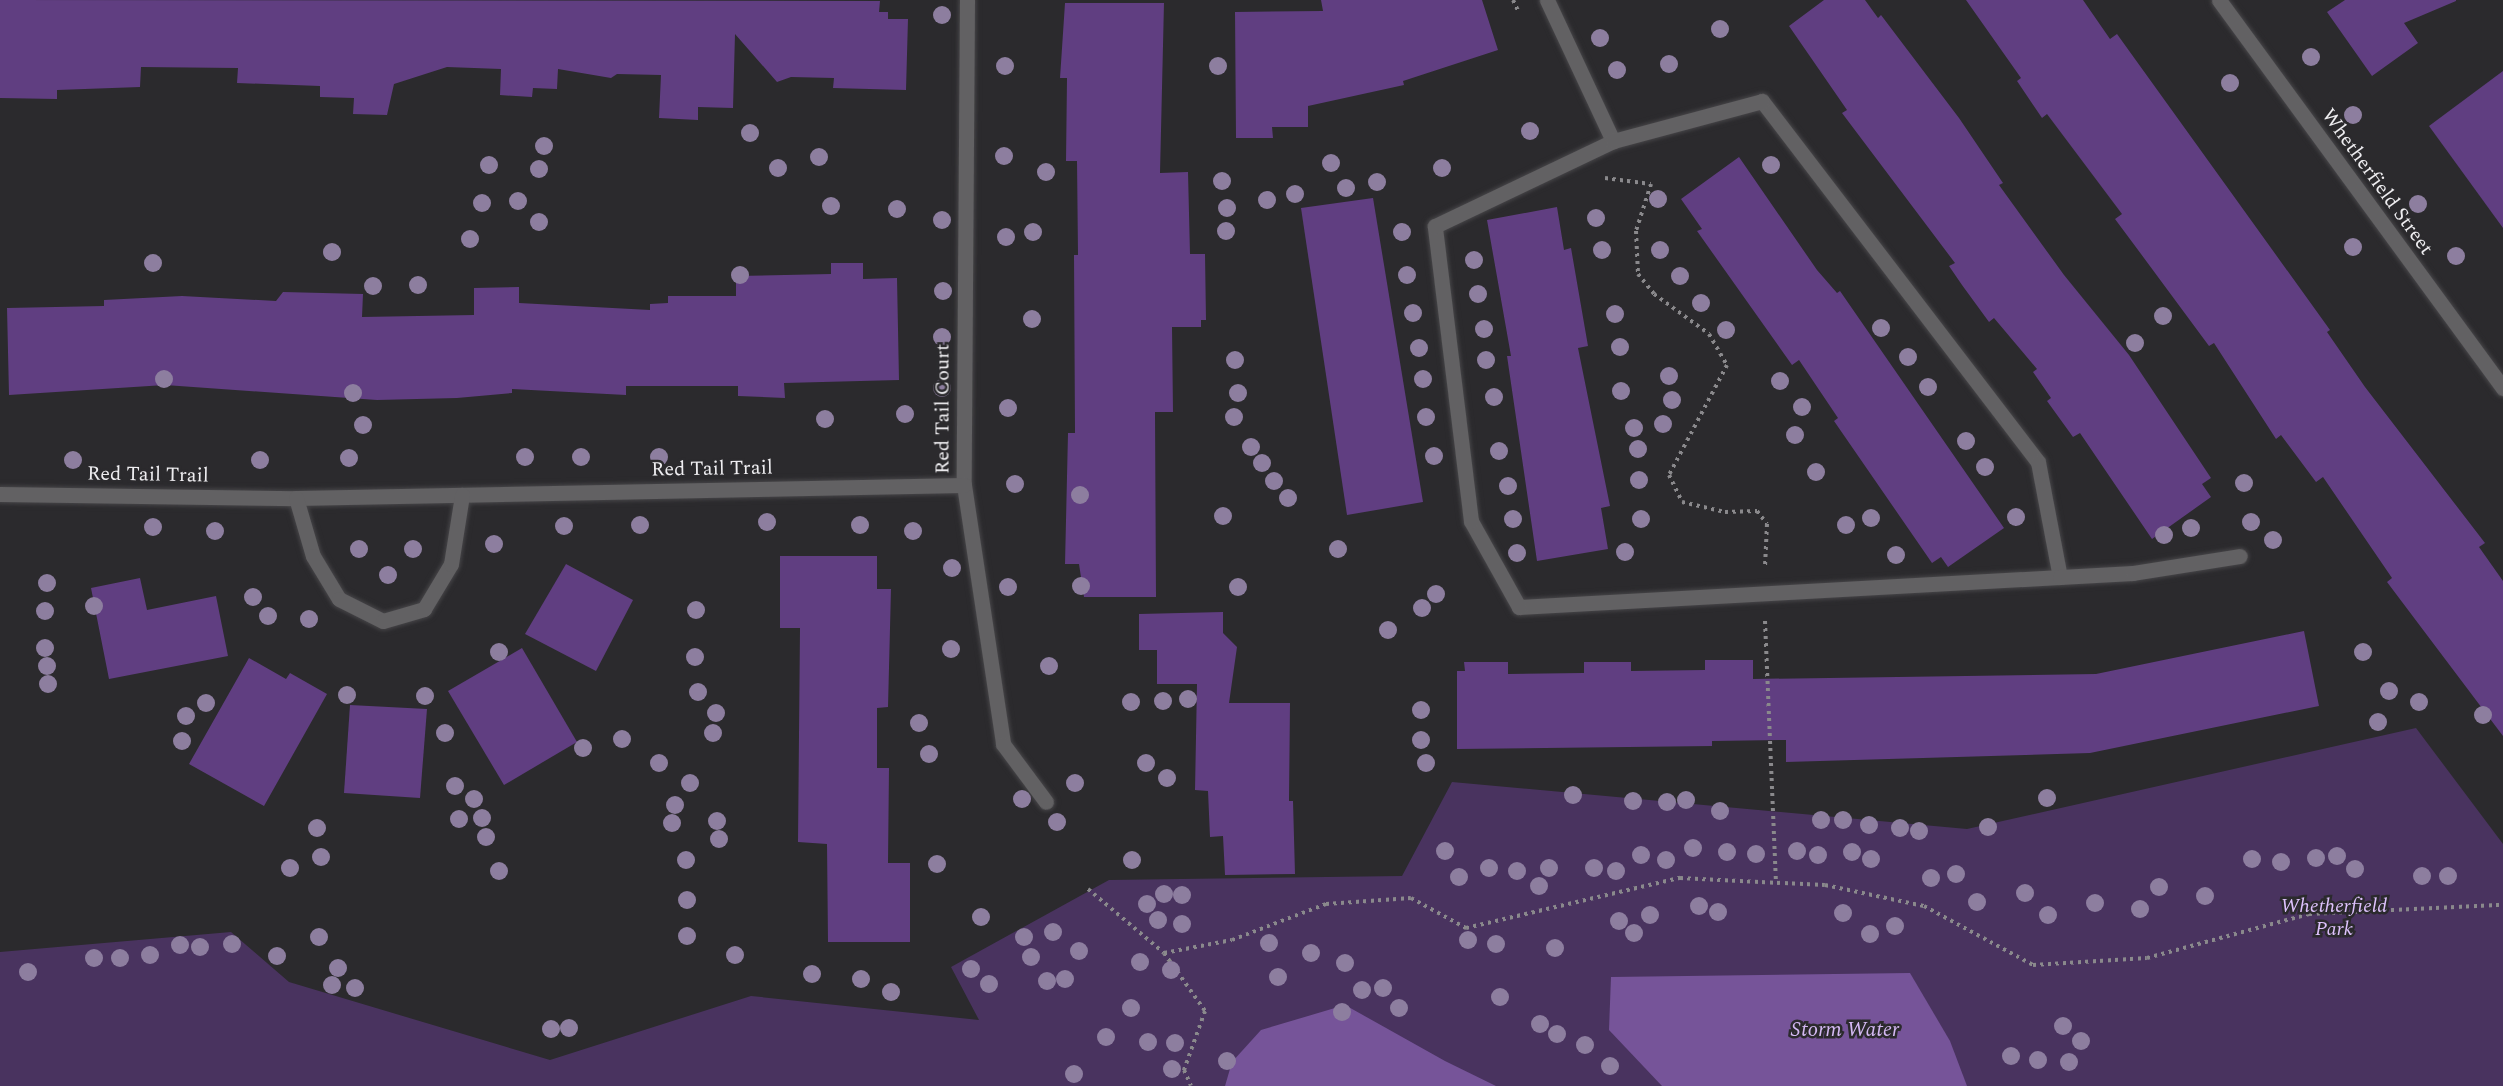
<!DOCTYPE html>
<style>
body{margin:0}
#map{position:relative;width:2503px;height:1086px;overflow:hidden;background:#2b2a2d;font-family:Spectral,serif}
div>[style]{position:absolute}
.green>*{inset:0;background:#49335f}
.water>*{inset:0;background:#765499}
.building>*{inset:0;background:#603e81}
.path>*{height:4px;margin-top:-2px;transform-origin:0;background:repeating-linear-gradient(90deg,#8a898c 0 3px,transparent 0 7.5px)}
.roads{filter:drop-shadow(0 0 2px #464548) drop-shadow(0 0 2px #464548)}
.lane>*{height:15px;margin:-7.5px;padding:0 7.5px;transform-origin:7.5px;border-radius:7.5px;background:#626163}
.street>*{height:15px;margin:-7.5px;padding:0 7.5px;transform-origin:7.5px;border-radius:7.5px;background:#626163}
.trees>*{width:18px;height:18px;margin:-9px;border-radius:50%;background:#8d7e9f}
span{translate:-50% -50%;white-space:nowrap;text-align:center;line-height:1.15;-webkit-text-stroke:5px #2b2a2d;paint-order:stroke}
.street-label{font-size:20px;color:#eeedf0}
.park-label{font-size:20px;color:#dec2fd;font-style:italic}
.water-label{font-size:21px;color:#d4b9f3;font-style:italic}
</style>
<div id="map">
<div class="green">
<div style="clip-path:polygon(2416px 728px,2503px 844px,2503px 1086px,0 1086px,0 952px,231px 932px,289px 982px,550px 1060px,751px 996px,979px 1020px,951px 967px,1109px 880px,1402px 876px,1452px 782px,1967px 829px)"></div>
</div>
<div class="water">
<div style="clip-path:polygon(1910px 973px,1950px 1041px,1967px 1086px,1662px 1086px,1609px 1030px,1611px 977px)"></div>
<div style="clip-path:polygon(1345px 1005px,1445px 1061px,1496px 1086px,1225px 1086px,1232px 1062px,1261px 1030px)"></div>
</div>
<div class="building">
<div style="clip-path:polygon(0 0,880px 1px,879px 12px,888px 12px,888px 19px,908px 19px,906px 90px,833px 88px,834px 78px,791px 77px,777px 82px,735px 34px,733px 108px,698px 107px,698px 120px,659px 118px,661px 75px,617px 74px,611px 78px,558px 69px,557px 89px,533px 88px,532px 97px,500px 95px,501px 69px,447px 67px,394px 84px,387px 115px,353px 114px,354px 98px,320px 97px,320px 86px,237px 83px,238px 68px,141px 67px,140px 87px,57px 90px,57px 99px,0 98px)"></div>
<div style="clip-path:polygon(1321px 0,1482px 0,1498px 50px,1403px 81px,1404px 85px,1308px 106px,1308px 127px,1272px 127px,1273px 138px,1236px 138px,1235px 12px,1323px 11px)"></div>
<div style="clip-path:polygon(1824px 0,1865px 0,1878px 18px,1881px 15px,1959px 118px,2003px 183px,1999px 185px,2064px 275px,2129px 355px,2211px 478px,2202px 484px,2211px 497px,2152px 539px,2080px 433px,2073px 437px,2047px 401px,2051px 398px,2033px 372px,2037px 369px,1994px 318px,1989px 322px,1962px 285px,1949px 266px,1955px 263px,1842px 113px,1847px 110px,1789px 26px)"></div>
<div style="clip-path:polygon(1966px 0,2083px 0,2110px 39px,2117px 34px,2330px 330px,2327px 332px,2365px 387px,2485px 543px,2479px 547px,2503px 581px,2503px 736px,2387px 582px,2392px 578px,2323px 477px,2316px 482px,2281px 435px,2276px 439px,2214px 343px,2209px 346px,2141px 254px,2115px 219px,2122px 214px,2047px 114px,2042px 118px,2017px 81px,2021px 78px)"></div>
<div style="clip-path:polygon(2345px 0,2456px 0,2456px 1px,2404px 23px,2418px 43px,2372px 76px,2327px 12px)"></div>
<div style="clip-path:polygon(1065px 3px,1164px 3px,1160px 173px,1188px 172px,1190px 254px,1205px 254px,1206px 320px,1201px 320px,1201px 327px,1172px 327px,1173px 412px,1155px 412px,1156px 597px,1084px 597px,1079px 564px,1065px 564px,1068px 433px,1075px 433px,1074px 255px,1078px 255px,1077px 161px,1066px 161px,1067px 78px,1060px 78px)"></div>
<div style="clip-path:polygon(2503px 71px,2503px 228px,2429px 126px)"></div>
<div style="clip-path:polygon(1739px 157px,1817px 270px,1837px 293px,1840px 291px,2004px 528px,1948px 567px,1941px 557px,1932px 563px,1834px 421px,1838px 418px,1799px 360px,1792px 365px,1697px 231px,1702px 229px,1681px 199px)"></div>
<div style="clip-path:polygon(1373px 198px,1423px 502px,1347px 515px,1301px 208px)"></div>
<div style="clip-path:polygon(1557px 207px,1564px 250px,1571px 248px,1588px 346px,1578px 348px,1610px 506px,1601px 508px,1608px 549px,1537px 561px,1507px 356px,1511px 356px,1487px 220px)"></div>
<div style="clip-path:polygon(831px 263px,863px 263px,863px 279px,897px 278px,899px 380px,784px 383px,785px 398px,738px 396px,738px 386px,626px 386px,626px 395px,512px 389px,512px 393px,457px 398px,377px 400px,165px 385px,9px 395px,7px 308px,104px 306px,104px 300px,182px 296px,276px 301px,283px 292px,363px 294px,362px 317px,474px 315px,474px 288px,519px 287px,519px 303px,650px 310px,650px 304px,668px 303px,668px 296px,736px 296px,736px 276px,831px 274px)"></div>
<div style="clip-path:polygon(780px 556px,877px 556px,877px 589px,891px 589px,888px 707px,877px 708px,877px 768px,889px 768px,888px 863px,910px 863px,910px 942px,828px 942px,827px 844px,798px 842px,800px 628px,780px 628px)"></div>
<div style="clip-path:polygon(566px 564px,633px 600px,596px 671px,525px 634px)"></div>
<div style="clip-path:polygon(140px 578px,147px 610px,216px 596px,228px 656px,109px 679px,91px 588px)"></div>
<div style="clip-path:polygon(1223px 612px,1223px 633px,1237px 647px,1229px 703px,1290px 703px,1289px 801px,1293px 801px,1295px 874px,1225px 875px,1223px 836px,1210px 837px,1208px 791px,1195px 790px,1197px 684px,1157px 684px,1157px 650px,1139px 650px,1139px 614px)"></div>
<div style="clip-path:polygon(2304px 631px,2319px 706px,2090px 753px,1786px 762px,1786px 740px,1712px 741px,1712px 746px,1457px 749px,1457px 671px,1465px 671px,1464px 662px,1508px 662px,1508px 674px,1584px 673px,1584px 662px,1631px 662px,1631px 671px,1705px 670px,1705px 660px,1753px 660px,1753px 679px,2096px 674px)"></div>
<div style="clip-path:polygon(522px 648px,577px 742px,504px 785px,448px 691px)"></div>
<div style="clip-path:polygon(249px 658px,286px 679px,290px 673px,327px 694px,264px 806px,189px 764px)"></div>
<div style="clip-path:polygon(350px 705px,427px 709px,420px 798px,344px 793px)"></div>
</div>
<div class="path">
<div style="left:1513px;top:0;width:14px;rotate:65deg"></div>
<div style="left:1605px;top:178px;width:46px;rotate:7.4deg"></div>
<div style="left:1651px;top:184px;width:49px;rotate:107.7deg"></div>
<div style="left:1636px;top:231px;width:43px;rotate:87.3deg"></div>
<div style="left:1638px;top:274px;width:26px;rotate:51deg"></div>
<div style="left:1654px;top:294px;width:68px;rotate:36deg"></div>
<div style="left:1709px;top:334px;width:36px;rotate:60deg"></div>
<div style="left:1727px;top:365px;width:124px;rotate:117.8deg"></div>
<div style="left:1669px;top:475px;width:30px;rotate:64deg"></div>
<div style="left:1682px;top:502px;width:44px;rotate:13.1deg"></div>
<div style="left:1725px;top:512px;width:32px;rotate:-2deg"></div>
<div style="left:1757px;top:511px;width:16px;rotate:52deg"></div>
<div style="left:1767px;top:524px;width:42px;rotate:92.7deg"></div>
<div style="left:1765px;top:621px;width:262px;rotate:87.6deg"></div>
<div style="left:1088px;top:889px;width:99px;rotate:40.1deg"></div>
<div style="left:1164px;top:953px;width:69px;rotate:-10.8deg"></div>
<div style="left:1232px;top:940px;width:101px;rotate:-21deg"></div>
<div style="left:1326px;top:904px;width:85px;rotate:-4deg"></div>
<div style="left:1411px;top:898px;width:63px;rotate:28.6deg"></div>
<div style="left:1466px;top:928px;width:220px;rotate:-13.2deg"></div>
<div style="left:1680px;top:878px;width:145px;rotate:2.8deg"></div>
<div style="left:1825px;top:885px;width:101px;rotate:12deg"></div>
<div style="left:1924px;top:906px;width:124px;rotate:28.4deg"></div>
<div style="left:2033px;top:965px;width:114px;rotate:-3.5deg"></div>
<div style="left:2147px;top:958px;width:168px;rotate:-15.2deg"></div>
<div style="left:2309px;top:914px;width:194px;rotate:-2.7deg"></div>
<div style="left:1164px;top:953px;width:71px;rotate:54.7deg"></div>
<div style="left:1205px;top:1011px;width:63px;rotate:109.6deg"></div>
<div style="left:1184px;top:1070px;width:17px;rotate:66deg"></div>
</div>
<div class="roads">
<div class="lane">
<div style="left:1547px;top:0;width:156px;rotate:64.9deg"></div>
<div style="left:1762px;top:101px;width:454px;rotate:52.6deg"></div>
<div style="left:2038px;top:462px;width:117px;rotate:79.2deg"></div>
<div style="left:2060px;top:577px;width:542px;rotate:176.83deg"></div>
<div style="left:1519px;top:607px;width:98px;rotate:-119.2deg"></div>
<div style="left:1471px;top:521px;width:297px;rotate:-97deg"></div>
<div style="left:1435px;top:226px;width:197px;rotate:-25.5deg"></div>
<div style="left:1613px;top:141px;width:154px;rotate:-15deg"></div>
<div style="left:2060px;top:577px;width:73px;rotate:-3.1deg"></div>
<div style="left:2133px;top:573px;width:108px;rotate:-9deg"></div>
</div>
<div class="street">
<div style="left:967px;top:0;width:485px;rotate:90.4deg"></div>
<div style="left:964px;top:485px;width:262px;rotate:81.4deg"></div>
<div style="left:1003px;top:744px;width:72px;rotate:53.4deg"></div>
<div style="left:2219px;top:0;width:481px;rotate:53.8deg"></div>
<div style="left:0;top:494px;width:296px;rotate:0.8deg"></div>
<div style="left:296px;top:498px;width:668px;rotate:-1.11deg"></div>
<div style="left:296px;top:498px;width:60px;rotate:73.7deg"></div>
<div style="left:313px;top:556px;width:50px;rotate:58.8deg"></div>
<div style="left:339px;top:599px;width:49px;rotate:26.6deg"></div>
<div style="left:383px;top:621px;width:43px;rotate:-16.3deg"></div>
<div style="left:424px;top:609px;width:52px;rotate:-59deg"></div>
<div style="left:451px;top:564px;width:70px;rotate:-80.9deg"></div>
</div>
</div>
<div class="trees">
<div style="left:942px;top:15px"></div>
<div style="left:1720px;top:29px"></div>
<div style="left:1600px;top:38px"></div>
<div style="left:2311px;top:57px"></div>
<div style="left:1669px;top:64px"></div>
<div style="left:1005px;top:66px"></div>
<div style="left:1218px;top:66px"></div>
<div style="left:1617px;top:70px"></div>
<div style="left:2230px;top:83px"></div>
<div style="left:2353px;top:115px"></div>
<div style="left:1530px;top:131px"></div>
<div style="left:750px;top:133px"></div>
<div style="left:544px;top:146px"></div>
<div style="left:1004px;top:156px"></div>
<div style="left:819px;top:157px"></div>
<div style="left:1331px;top:163px"></div>
<div style="left:489px;top:165px"></div>
<div style="left:1771px;top:165px"></div>
<div style="left:778px;top:168px"></div>
<div style="left:1442px;top:168px"></div>
<div style="left:539px;top:169px"></div>
<div style="left:1046px;top:172px"></div>
<div style="left:1222px;top:181px"></div>
<div style="left:1377px;top:182px"></div>
<div style="left:1346px;top:188px"></div>
<div style="left:1295px;top:194px"></div>
<div style="left:1658px;top:199px"></div>
<div style="left:1267px;top:200px"></div>
<div style="left:518px;top:201px"></div>
<div style="left:482px;top:203px"></div>
<div style="left:2418px;top:204px"></div>
<div style="left:831px;top:206px"></div>
<div style="left:1227px;top:208px"></div>
<div style="left:897px;top:209px"></div>
<div style="left:1596px;top:218px"></div>
<div style="left:942px;top:220px"></div>
<div style="left:539px;top:222px"></div>
<div style="left:1226px;top:231px"></div>
<div style="left:1033px;top:232px"></div>
<div style="left:1402px;top:232px"></div>
<div style="left:1006px;top:237px"></div>
<div style="left:470px;top:239px"></div>
<div style="left:2353px;top:247px"></div>
<div style="left:1602px;top:250px"></div>
<div style="left:1660px;top:250px"></div>
<div style="left:332px;top:252px"></div>
<div style="left:2456px;top:256px"></div>
<div style="left:1474px;top:260px"></div>
<div style="left:153px;top:263px"></div>
<div style="left:740px;top:275px"></div>
<div style="left:1407px;top:275px"></div>
<div style="left:1680px;top:276px"></div>
<div style="left:418px;top:285px"></div>
<div style="left:373px;top:286px"></div>
<div style="left:943px;top:291px"></div>
<div style="left:1478px;top:294px"></div>
<div style="left:1701px;top:303px"></div>
<div style="left:1413px;top:313px"></div>
<div style="left:1615px;top:314px"></div>
<div style="left:2163px;top:316px"></div>
<div style="left:1032px;top:319px"></div>
<div style="left:1881px;top:328px"></div>
<div style="left:1484px;top:329px"></div>
<div style="left:1726px;top:330px"></div>
<div style="left:942px;top:337px"></div>
<div style="left:2135px;top:343px"></div>
<div style="left:1620px;top:347px"></div>
<div style="left:1419px;top:348px"></div>
<div style="left:1908px;top:357px"></div>
<div style="left:1235px;top:360px"></div>
<div style="left:1486px;top:360px"></div>
<div style="left:1669px;top:376px"></div>
<div style="left:164px;top:379px"></div>
<div style="left:1423px;top:379px"></div>
<div style="left:1780px;top:381px"></div>
<div style="left:1928px;top:387px"></div>
<div style="left:942px;top:388px"></div>
<div style="left:1621px;top:391px"></div>
<div style="left:353px;top:393px"></div>
<div style="left:1238px;top:393px"></div>
<div style="left:1494px;top:397px"></div>
<div style="left:1672px;top:400px"></div>
<div style="left:1802px;top:407px"></div>
<div style="left:1008px;top:408px"></div>
<div style="left:905px;top:414px"></div>
<div style="left:1234px;top:417px"></div>
<div style="left:1426px;top:417px"></div>
<div style="left:825px;top:419px"></div>
<div style="left:1663px;top:424px"></div>
<div style="left:363px;top:425px"></div>
<div style="left:1634px;top:428px"></div>
<div style="left:1795px;top:435px"></div>
<div style="left:1966px;top:441px"></div>
<div style="left:1251px;top:447px"></div>
<div style="left:1638px;top:449px"></div>
<div style="left:1499px;top:451px"></div>
<div style="left:1434px;top:456px"></div>
<div style="left:525px;top:457px"></div>
<div style="left:581px;top:457px"></div>
<div style="left:659px;top:457px"></div>
<div style="left:349px;top:458px"></div>
<div style="left:73px;top:460px"></div>
<div style="left:260px;top:460px"></div>
<div style="left:1262px;top:463px"></div>
<div style="left:1985px;top:467px"></div>
<div style="left:1816px;top:472px"></div>
<div style="left:1639px;top:480px"></div>
<div style="left:1274px;top:481px"></div>
<div style="left:2244px;top:483px"></div>
<div style="left:1015px;top:484px"></div>
<div style="left:1508px;top:486px"></div>
<div style="left:1080px;top:495px"></div>
<div style="left:1288px;top:498px"></div>
<div style="left:1223px;top:516px"></div>
<div style="left:2016px;top:517px"></div>
<div style="left:1871px;top:518px"></div>
<div style="left:1513px;top:519px"></div>
<div style="left:1641px;top:519px"></div>
<div style="left:767px;top:522px"></div>
<div style="left:2251px;top:522px"></div>
<div style="left:640px;top:525px"></div>
<div style="left:860px;top:525px"></div>
<div style="left:1846px;top:525px"></div>
<div style="left:564px;top:526px"></div>
<div style="left:153px;top:527px"></div>
<div style="left:2191px;top:528px"></div>
<div style="left:215px;top:531px"></div>
<div style="left:913px;top:531px"></div>
<div style="left:2164px;top:535px"></div>
<div style="left:2273px;top:540px"></div>
<div style="left:494px;top:544px"></div>
<div style="left:359px;top:549px"></div>
<div style="left:413px;top:549px"></div>
<div style="left:1338px;top:549px"></div>
<div style="left:1625px;top:552px"></div>
<div style="left:1517px;top:553px"></div>
<div style="left:1896px;top:555px"></div>
<div style="left:952px;top:568px"></div>
<div style="left:388px;top:575px"></div>
<div style="left:47px;top:583px"></div>
<div style="left:1081px;top:586px"></div>
<div style="left:1008px;top:587px"></div>
<div style="left:1238px;top:587px"></div>
<div style="left:1436px;top:594px"></div>
<div style="left:253px;top:597px"></div>
<div style="left:94px;top:606px"></div>
<div style="left:1422px;top:608px"></div>
<div style="left:696px;top:610px"></div>
<div style="left:45px;top:611px"></div>
<div style="left:268px;top:616px"></div>
<div style="left:309px;top:619px"></div>
<div style="left:1388px;top:630px"></div>
<div style="left:45px;top:648px"></div>
<div style="left:951px;top:649px"></div>
<div style="left:499px;top:652px"></div>
<div style="left:2363px;top:652px"></div>
<div style="left:695px;top:657px"></div>
<div style="left:47px;top:666px"></div>
<div style="left:1049px;top:666px"></div>
<div style="left:48px;top:684px"></div>
<div style="left:2389px;top:691px"></div>
<div style="left:698px;top:692px"></div>
<div style="left:347px;top:695px"></div>
<div style="left:425px;top:696px"></div>
<div style="left:1188px;top:699px"></div>
<div style="left:1163px;top:701px"></div>
<div style="left:1131px;top:702px"></div>
<div style="left:2419px;top:702px"></div>
<div style="left:206px;top:703px"></div>
<div style="left:1421px;top:710px"></div>
<div style="left:716px;top:713px"></div>
<div style="left:2483px;top:715px"></div>
<div style="left:186px;top:716px"></div>
<div style="left:2378px;top:722px"></div>
<div style="left:919px;top:723px"></div>
<div style="left:445px;top:733px"></div>
<div style="left:713px;top:733px"></div>
<div style="left:622px;top:739px"></div>
<div style="left:1421px;top:740px"></div>
<div style="left:182px;top:741px"></div>
<div style="left:583px;top:748px"></div>
<div style="left:929px;top:754px"></div>
<div style="left:659px;top:763px"></div>
<div style="left:1146px;top:763px"></div>
<div style="left:1426px;top:763px"></div>
<div style="left:1167px;top:778px"></div>
<div style="left:690px;top:783px"></div>
<div style="left:1075px;top:783px"></div>
<div style="left:455px;top:786px"></div>
<div style="left:1573px;top:795px"></div>
<div style="left:2047px;top:798px"></div>
<div style="left:474px;top:799px"></div>
<div style="left:1022px;top:799px"></div>
<div style="left:1686px;top:800px"></div>
<div style="left:1633px;top:801px"></div>
<div style="left:1667px;top:802px"></div>
<div style="left:675px;top:805px"></div>
<div style="left:1720px;top:811px"></div>
<div style="left:482px;top:818px"></div>
<div style="left:459px;top:819px"></div>
<div style="left:1821px;top:820px"></div>
<div style="left:1843px;top:820px"></div>
<div style="left:717px;top:821px"></div>
<div style="left:1057px;top:822px"></div>
<div style="left:672px;top:823px"></div>
<div style="left:1869px;top:825px"></div>
<div style="left:1988px;top:827px"></div>
<div style="left:317px;top:828px"></div>
<div style="left:1900px;top:828px"></div>
<div style="left:1919px;top:831px"></div>
<div style="left:486px;top:837px"></div>
<div style="left:719px;top:839px"></div>
<div style="left:1693px;top:848px"></div>
<div style="left:1445px;top:851px"></div>
<div style="left:1797px;top:851px"></div>
<div style="left:1727px;top:852px"></div>
<div style="left:1852px;top:852px"></div>
<div style="left:1756px;top:854px"></div>
<div style="left:1641px;top:855px"></div>
<div style="left:1818px;top:855px"></div>
<div style="left:2337px;top:856px"></div>
<div style="left:321px;top:857px"></div>
<div style="left:2316px;top:858px"></div>
<div style="left:1871px;top:859px"></div>
<div style="left:2252px;top:859px"></div>
<div style="left:686px;top:860px"></div>
<div style="left:1132px;top:860px"></div>
<div style="left:1666px;top:860px"></div>
<div style="left:2281px;top:862px"></div>
<div style="left:937px;top:864px"></div>
<div style="left:290px;top:868px"></div>
<div style="left:1489px;top:868px"></div>
<div style="left:1549px;top:868px"></div>
<div style="left:1594px;top:868px"></div>
<div style="left:2355px;top:869px"></div>
<div style="left:499px;top:871px"></div>
<div style="left:1517px;top:871px"></div>
<div style="left:1616px;top:871px"></div>
<div style="left:1956px;top:874px"></div>
<div style="left:2422px;top:876px"></div>
<div style="left:2448px;top:876px"></div>
<div style="left:1459px;top:877px"></div>
<div style="left:1931px;top:878px"></div>
<div style="left:1539px;top:886px"></div>
<div style="left:2159px;top:887px"></div>
<div style="left:2025px;top:893px"></div>
<div style="left:1164px;top:894px"></div>
<div style="left:1182px;top:895px"></div>
<div style="left:2205px;top:896px"></div>
<div style="left:687px;top:900px"></div>
<div style="left:1977px;top:902px"></div>
<div style="left:2095px;top:903px"></div>
<div style="left:1147px;top:904px"></div>
<div style="left:1699px;top:906px"></div>
<div style="left:2140px;top:909px"></div>
<div style="left:1718px;top:912px"></div>
<div style="left:1843px;top:913px"></div>
<div style="left:1650px;top:915px"></div>
<div style="left:2048px;top:915px"></div>
<div style="left:981px;top:917px"></div>
<div style="left:1158px;top:920px"></div>
<div style="left:1619px;top:921px"></div>
<div style="left:1182px;top:924px"></div>
<div style="left:1895px;top:926px"></div>
<div style="left:1053px;top:932px"></div>
<div style="left:1634px;top:933px"></div>
<div style="left:1870px;top:934px"></div>
<div style="left:687px;top:936px"></div>
<div style="left:319px;top:937px"></div>
<div style="left:1024px;top:937px"></div>
<div style="left:1468px;top:940px"></div>
<div style="left:1269px;top:943px"></div>
<div style="left:232px;top:944px"></div>
<div style="left:1496px;top:944px"></div>
<div style="left:180px;top:945px"></div>
<div style="left:200px;top:947px"></div>
<div style="left:1555px;top:948px"></div>
<div style="left:1079px;top:951px"></div>
<div style="left:1311px;top:953px"></div>
<div style="left:150px;top:955px"></div>
<div style="left:735px;top:955px"></div>
<div style="left:277px;top:956px"></div>
<div style="left:1031px;top:957px"></div>
<div style="left:94px;top:958px"></div>
<div style="left:120px;top:958px"></div>
<div style="left:1140px;top:962px"></div>
<div style="left:1345px;top:963px"></div>
<div style="left:338px;top:968px"></div>
<div style="left:971px;top:969px"></div>
<div style="left:1171px;top:970px"></div>
<div style="left:28px;top:972px"></div>
<div style="left:812px;top:974px"></div>
<div style="left:1278px;top:977px"></div>
<div style="left:861px;top:979px"></div>
<div style="left:1065px;top:979px"></div>
<div style="left:1047px;top:981px"></div>
<div style="left:989px;top:984px"></div>
<div style="left:332px;top:985px"></div>
<div style="left:355px;top:988px"></div>
<div style="left:1383px;top:988px"></div>
<div style="left:1362px;top:990px"></div>
<div style="left:891px;top:992px"></div>
<div style="left:1500px;top:997px"></div>
<div style="left:1131px;top:1008px"></div>
<div style="left:1399px;top:1008px"></div>
<div style="left:1342px;top:1012px"></div>
<div style="left:1540px;top:1024px"></div>
<div style="left:2063px;top:1026px"></div>
<div style="left:569px;top:1028px"></div>
<div style="left:551px;top:1029px"></div>
<div style="left:1557px;top:1034px"></div>
<div style="left:1106px;top:1037px"></div>
<div style="left:2081px;top:1041px"></div>
<div style="left:1148px;top:1042px"></div>
<div style="left:1175px;top:1043px"></div>
<div style="left:1585px;top:1045px"></div>
<div style="left:2011px;top:1056px"></div>
<div style="left:2038px;top:1060px"></div>
<div style="left:1227px;top:1061px"></div>
<div style="left:2069px;top:1062px"></div>
<div style="left:1610px;top:1066px"></div>
<div style="left:1172px;top:1069px"></div>
<div style="left:1074px;top:1074px"></div>
</div>
<div class="street-label">
<span style="left:2377px;top:182px;rotate:54deg">Whetherfield Street</span>
<span style="left:943px;top:409px;rotate:-90deg">Red Tail Court</span>
<span style="left:712px;top:469px;rotate:-1deg">Red Tail Trail</span>
<span style="left:148px;top:475px;rotate:1deg">Red Tail Trail</span>
</div>
<div class="park-label">
<span style="left:2334px;top:918px">Whetherfield<br>Park</span>
</div>
<div class="water-label">
<span style="left:1845px;top:1030px">Storm Water</span>
</div>
</div>
